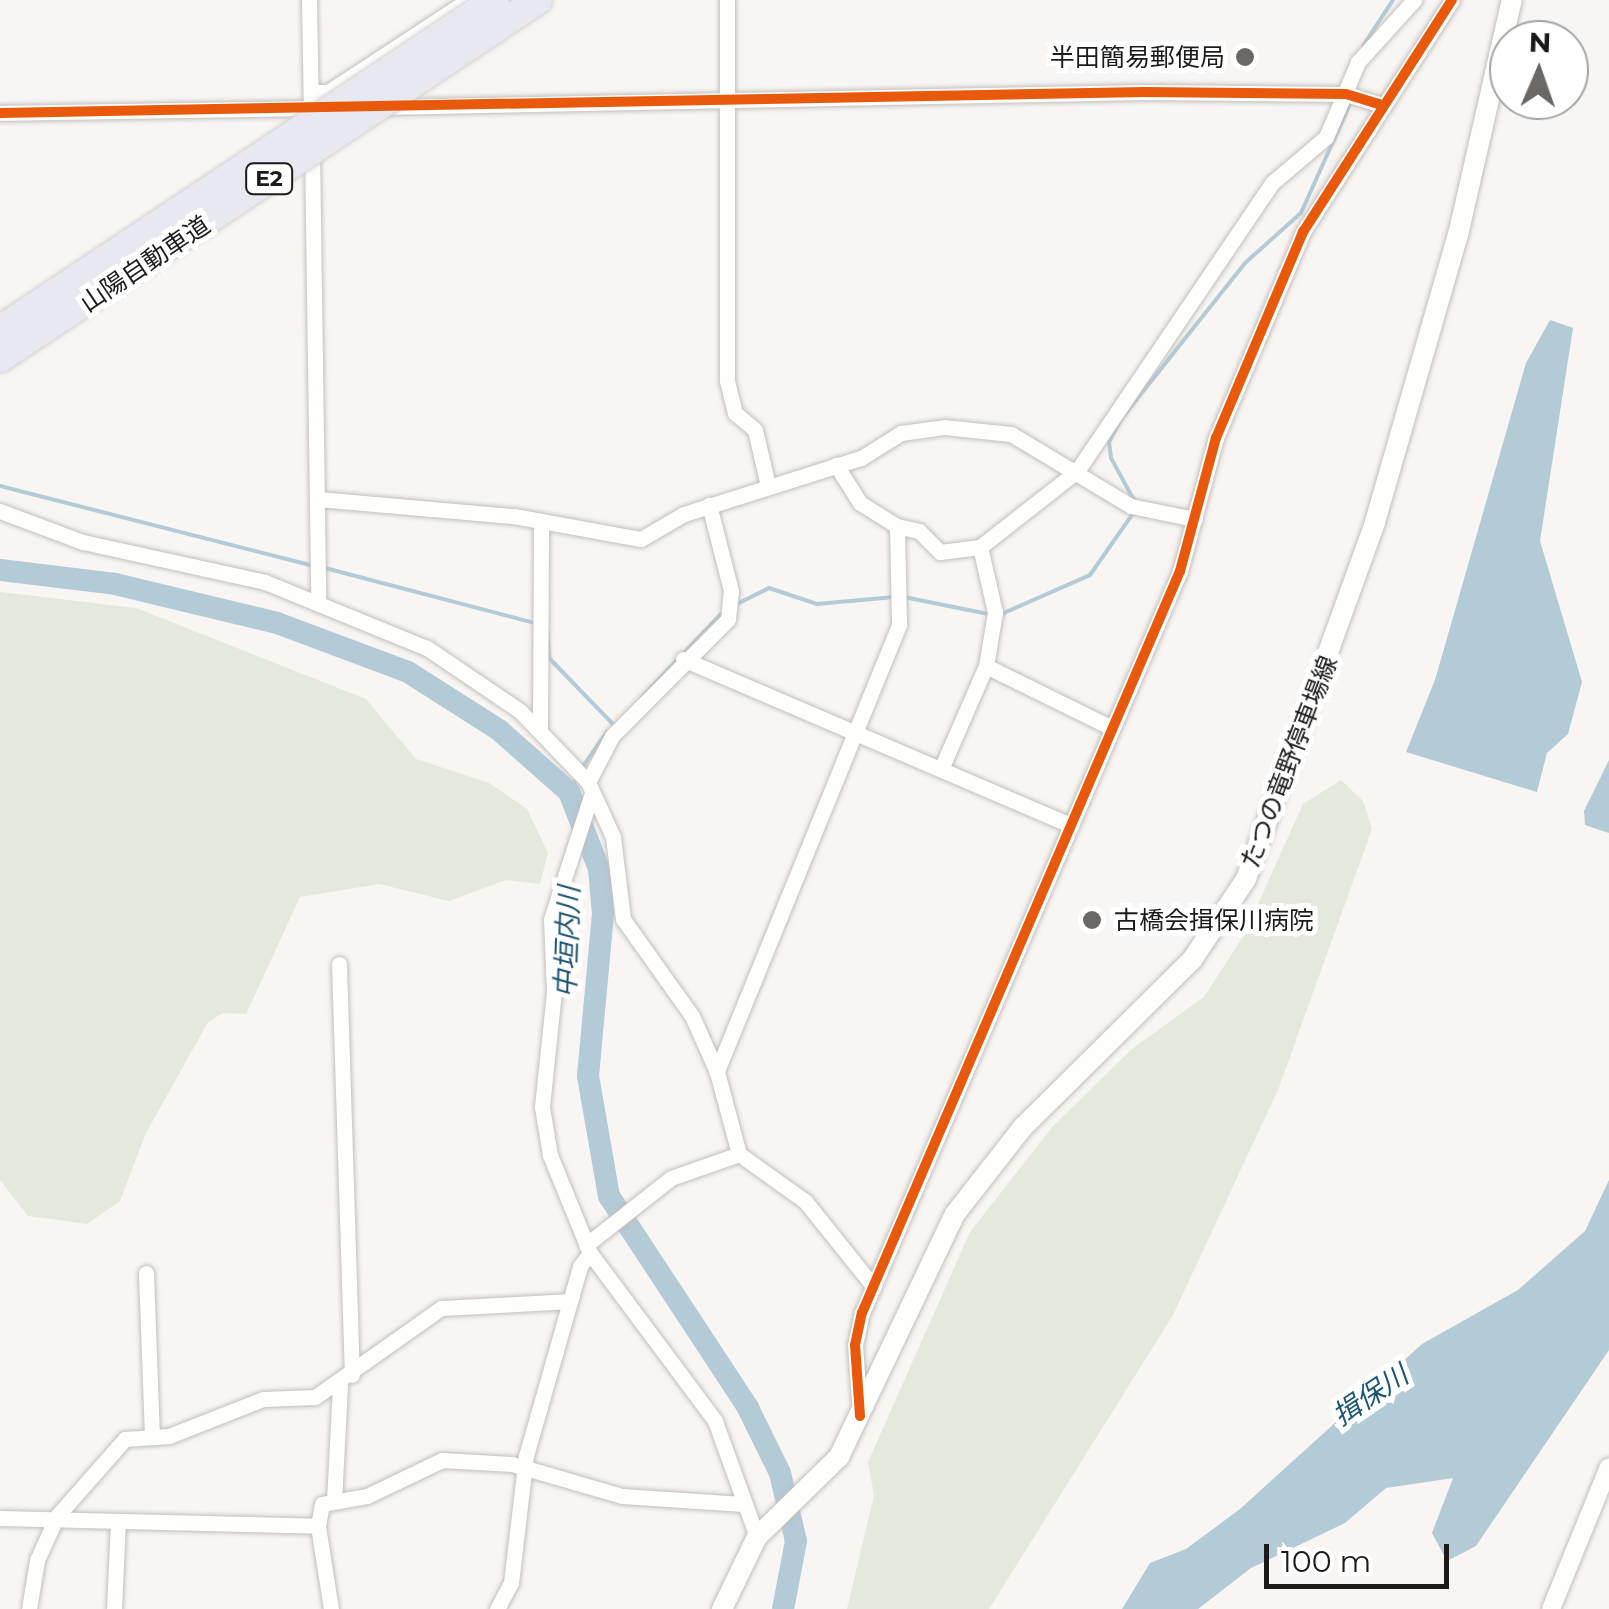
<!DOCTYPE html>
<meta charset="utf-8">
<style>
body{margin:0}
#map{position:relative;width:1609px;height:1609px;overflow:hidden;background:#f8f5f2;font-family:Montserrat,"Noto Sans JP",sans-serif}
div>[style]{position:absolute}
.green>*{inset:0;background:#e4e9de}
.water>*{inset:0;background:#b3cad7}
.stream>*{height:4px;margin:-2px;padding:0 2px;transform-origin:2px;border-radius:2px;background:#b3cad7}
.river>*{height:22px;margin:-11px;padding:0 11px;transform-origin:11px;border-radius:11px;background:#b3cad7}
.roads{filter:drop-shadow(0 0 2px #c2bfbd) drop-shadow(0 0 2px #c2bfbd)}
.minor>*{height:15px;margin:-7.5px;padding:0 7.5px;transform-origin:7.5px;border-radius:7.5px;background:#fefefd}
.tertiary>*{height:18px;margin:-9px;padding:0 9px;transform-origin:9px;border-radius:9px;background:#fefefd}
.secondary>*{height:20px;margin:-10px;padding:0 10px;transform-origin:10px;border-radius:10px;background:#fefefd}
.bridges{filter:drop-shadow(0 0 2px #d4d2d1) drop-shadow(0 0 2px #d4d2d1)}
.motorway-bridge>*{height:28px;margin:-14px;padding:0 14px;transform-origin:14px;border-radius:14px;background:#e8e8f0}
.cycleway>*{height:10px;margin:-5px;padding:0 5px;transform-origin:5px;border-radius:5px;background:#e8590c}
.dots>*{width:28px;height:28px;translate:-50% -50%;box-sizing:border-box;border:5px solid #fff;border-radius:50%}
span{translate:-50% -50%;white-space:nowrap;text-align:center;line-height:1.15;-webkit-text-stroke:10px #fff;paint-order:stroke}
.shield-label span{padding:2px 8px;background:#fff;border:2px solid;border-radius:8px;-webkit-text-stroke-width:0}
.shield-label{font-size:22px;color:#1d1b19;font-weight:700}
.poi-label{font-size:25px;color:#1d1b19}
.right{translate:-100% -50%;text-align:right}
.left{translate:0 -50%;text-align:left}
.street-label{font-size:25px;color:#1d1b19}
.water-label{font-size:28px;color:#1d5674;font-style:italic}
.north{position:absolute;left:1489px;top:20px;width:100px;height:100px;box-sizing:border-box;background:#fff;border:2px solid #a5a4a3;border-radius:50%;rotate:2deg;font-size:28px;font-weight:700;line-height:40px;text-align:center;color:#1d1b19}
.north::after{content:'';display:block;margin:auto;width:35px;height:45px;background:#6a6765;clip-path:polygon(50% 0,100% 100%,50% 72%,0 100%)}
.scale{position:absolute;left:1264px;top:1544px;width:185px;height:45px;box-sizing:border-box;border:5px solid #1d1b19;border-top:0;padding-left:12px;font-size:30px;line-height:35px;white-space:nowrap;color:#1d1b19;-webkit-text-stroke:8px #fff;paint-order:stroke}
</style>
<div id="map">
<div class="green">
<div style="clip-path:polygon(0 592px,136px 608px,366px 699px,416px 759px,489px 783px,527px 809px,548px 853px,540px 884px,506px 880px,449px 901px,379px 884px,300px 897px,246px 1014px,223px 1013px,208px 1022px,146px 1133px,120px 1201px,87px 1224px,28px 1216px,0 1180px)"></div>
<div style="clip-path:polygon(1341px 780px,1363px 801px,1372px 829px,1278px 1090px,1173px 1315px,989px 1609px,847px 1609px,874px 1495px,868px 1462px,970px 1232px,1053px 1126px,1133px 1048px,1204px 997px,1244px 935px,1303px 804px)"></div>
</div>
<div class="water">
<div style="clip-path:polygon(1550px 320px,1573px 328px,1540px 541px,1582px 682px,1568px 734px,1547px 753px,1537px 792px,1406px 752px,1435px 680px,1526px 363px)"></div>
<div style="clip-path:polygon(1609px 760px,1609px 833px,1585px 825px,1584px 811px)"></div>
<div style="clip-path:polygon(1609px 1180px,1609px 1350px,1476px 1546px,1447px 1561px,1432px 1533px,1453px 1478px,1386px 1488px,1345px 1523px,1251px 1568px,1198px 1609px,1122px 1609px,1150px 1563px,1186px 1549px,1240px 1509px,1422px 1344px,1518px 1290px,1585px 1231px)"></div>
</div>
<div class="stream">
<div style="left:1363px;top:46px;width:55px;rotate:-56.9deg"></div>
<div style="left:0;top:486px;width:320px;rotate:14.3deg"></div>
<div style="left:1135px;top:502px;width:50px;rotate:-118.6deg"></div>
<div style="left:1111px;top:458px;width:16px;rotate:-97deg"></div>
<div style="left:1109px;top:442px;width:26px;rotate:-62deg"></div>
<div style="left:1121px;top:419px;width:199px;rotate:-51.5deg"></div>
<div style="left:1245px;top:263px;width:75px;rotate:-41.8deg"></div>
<div style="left:1301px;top:213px;width:122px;rotate:-65.8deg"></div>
<div style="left:325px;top:568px;width:220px;rotate:14.7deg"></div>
<div style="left:904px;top:597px;width:86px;rotate:11.4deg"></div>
<div style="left:733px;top:606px;width:40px;rotate:-26.6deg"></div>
<div style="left:769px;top:588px;width:51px;rotate:18.4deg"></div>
<div style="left:817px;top:604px;width:78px;rotate:-5.1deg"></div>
<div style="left:997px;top:616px;width:102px;rotate:-23.8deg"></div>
<div style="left:1090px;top:575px;width:77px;rotate:-55.1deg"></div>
<div style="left:547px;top:627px;width:31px;rotate:86deg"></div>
<div style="left:549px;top:658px;width:93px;rotate:45.9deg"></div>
<div style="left:642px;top:697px;width:115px;rotate:-46.4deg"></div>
<div style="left:581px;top:769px;width:45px;rotate:-54.9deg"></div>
<div style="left:569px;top:792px;width:17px;rotate:-62deg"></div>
</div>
<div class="river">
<div style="left:0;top:570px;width:116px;rotate:6.9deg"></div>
<div style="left:115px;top:584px;width:167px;rotate:13.5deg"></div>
<div style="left:277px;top:623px;width:140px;rotate:20.5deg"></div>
<div style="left:408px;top:672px;width:108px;rotate:32.5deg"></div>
<div style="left:499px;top:730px;width:94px;rotate:41.5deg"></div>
<div style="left:569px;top:792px;width:83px;rotate:68.7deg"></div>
<div style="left:599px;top:869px;width:45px;rotate:84.9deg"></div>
<div style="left:603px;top:914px;width:163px;rotate:95.3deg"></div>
<div style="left:588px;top:1076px;width:122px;rotate:80.1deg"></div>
<div style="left:609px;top:1196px;width:254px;rotate:56.7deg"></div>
<div style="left:748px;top:1408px;width:72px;rotate:63.8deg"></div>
<div style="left:780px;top:1473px;width:70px;rotate:76.8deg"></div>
<div style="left:796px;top:1541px;width:69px;rotate:100.8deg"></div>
</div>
<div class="roads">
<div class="minor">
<div style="left:309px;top:0;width:116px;rotate:89deg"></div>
<div style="left:727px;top:0;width:381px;rotate:90deg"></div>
<div style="left:727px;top:381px;width:33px;rotate:76deg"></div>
<div style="left:735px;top:413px;width:26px;rotate:40deg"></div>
<div style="left:755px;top:430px;width:57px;rotate:76.9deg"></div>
<div style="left:311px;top:92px;width:17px"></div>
<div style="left:328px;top:92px;width:168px;rotate:-33.3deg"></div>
<div style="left:382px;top:107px;width:763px;rotate:-1.13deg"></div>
<div style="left:1145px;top:92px;width:201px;rotate:0.6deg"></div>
<div style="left:1346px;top:94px;width:38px;rotate:17deg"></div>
<div style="left:0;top:113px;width:324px;rotate:-0.9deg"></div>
<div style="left:312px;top:149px;width:455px;rotate:89.2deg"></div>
<div style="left:836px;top:465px;width:45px;rotate:57.7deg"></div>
<div style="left:860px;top:503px;width:44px;rotate:31.9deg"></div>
<div style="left:897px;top:526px;width:99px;rotate:88.8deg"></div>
<div style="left:899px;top:625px;width:483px;rotate:112.2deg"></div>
<div style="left:717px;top:1072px;width:85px;rotate:75deg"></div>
<div style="left:739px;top:1154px;width:81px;rotate:35.5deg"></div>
<div style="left:805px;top:1201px;width:110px;rotate:51.3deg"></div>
<div style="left:318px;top:499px;width:197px;rotate:5deg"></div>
<div style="left:514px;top:516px;width:129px;rotate:10.3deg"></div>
<div style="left:641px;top:539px;width:50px;rotate:-30.2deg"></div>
<div style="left:684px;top:514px;width:186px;rotate:-17.6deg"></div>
<div style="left:861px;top:458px;width:47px;rotate:-32deg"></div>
<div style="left:901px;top:433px;width:43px;rotate:-7.9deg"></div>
<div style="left:944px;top:427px;width:67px;rotate:6deg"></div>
<div style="left:1011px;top:434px;width:140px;rotate:31deg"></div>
<div style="left:1131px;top:506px;width:65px;rotate:11.5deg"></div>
<div style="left:0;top:511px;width:89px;rotate:20.5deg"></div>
<div style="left:83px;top:542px;width:186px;rotate:12.4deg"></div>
<div style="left:265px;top:582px;width:175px;rotate:22.2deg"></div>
<div style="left:427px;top:648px;width:112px;rotate:34.1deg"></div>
<div style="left:520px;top:711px;width:98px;rotate:46.2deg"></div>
<div style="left:588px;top:782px;width:60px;rotate:65.6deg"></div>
<div style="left:613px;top:837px;width:83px;rotate:83deg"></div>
<div style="left:623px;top:919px;width:119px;rotate:54.6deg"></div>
<div style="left:692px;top:1016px;width:61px;rotate:65.9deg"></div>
<div style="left:897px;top:526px;width:23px;rotate:13deg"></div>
<div style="left:919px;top:531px;width:30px;rotate:45deg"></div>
<div style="left:940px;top:552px;width:40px;rotate:-7.1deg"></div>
<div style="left:683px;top:659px;width:422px;rotate:23.2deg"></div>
<div style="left:1112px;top:728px;width:140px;rotate:-153.8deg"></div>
<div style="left:986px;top:666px;width:55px;rotate:-80.5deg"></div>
<div style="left:995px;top:612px;width:67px;rotate:-103deg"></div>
<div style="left:980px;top:547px;width:123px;rotate:-38.1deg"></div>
<div style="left:1077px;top:471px;width:348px;rotate:-55.9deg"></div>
<div style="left:1272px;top:183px;width:71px;rotate:-40.4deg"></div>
<div style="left:1326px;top:137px;width:82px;rotate:-66.9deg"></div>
<div style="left:1358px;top:62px;width:84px;rotate:-47.9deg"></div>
<div style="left:540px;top:729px;width:208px;rotate:-89.7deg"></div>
<div style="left:941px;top:769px;width:112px;rotate:-66.4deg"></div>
<div style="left:588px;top:782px;width:52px;rotate:-62.4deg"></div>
<div style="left:612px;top:736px;width:165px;rotate:-45.2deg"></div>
<div style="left:728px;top:619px;width:28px;rotate:-84deg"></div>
<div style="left:731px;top:591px;width:89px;rotate:-104.3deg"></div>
<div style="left:592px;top:793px;width:133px;rotate:108deg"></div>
<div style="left:551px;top:919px;width:73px;rotate:87.6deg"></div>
<div style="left:554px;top:992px;width:116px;rotate:96deg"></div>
<div style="left:542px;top:1107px;width:49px;rotate:80.5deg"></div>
<div style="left:550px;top:1155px;width:106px;rotate:67.8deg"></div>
<div style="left:590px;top:1253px;width:209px;rotate:53.3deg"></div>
<div style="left:715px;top:1421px;width:123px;rotate:70.1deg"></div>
<div style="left:339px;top:964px;width:411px;rotate:88.2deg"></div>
<div style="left:586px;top:1245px;width:108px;rotate:-38.2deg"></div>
<div style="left:671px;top:1178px;width:72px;rotate:-19.4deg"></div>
<div style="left:146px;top:1273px;width:163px;rotate:87.9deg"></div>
<div style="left:860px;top:1416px;width:71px;rotate:-94deg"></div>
<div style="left:855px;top:1345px;width:33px;rotate:-78deg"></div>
<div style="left:862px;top:1313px;width:807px;rotate:-66.8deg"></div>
<div style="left:1180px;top:571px;width:138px;rotate:-74.9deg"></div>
<div style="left:1216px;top:438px;width:224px;rotate:-67.1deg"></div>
<div style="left:1303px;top:232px;width:276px;rotate:-57.3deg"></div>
<div style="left:334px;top:1501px;width:116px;rotate:-87deg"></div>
<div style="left:0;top:1518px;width:318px;rotate:1.4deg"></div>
<div style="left:318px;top:1526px;width:22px;rotate:-80deg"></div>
<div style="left:322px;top:1504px;width:46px;rotate:-10.1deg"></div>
<div style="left:367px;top:1496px;width:83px;rotate:-25.6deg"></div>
<div style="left:442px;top:1460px;width:70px;rotate:3.3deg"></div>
<div style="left:512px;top:1464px;width:115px;rotate:16.2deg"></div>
<div style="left:622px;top:1496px;width:121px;rotate:3.8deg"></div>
<div style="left:318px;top:1526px;width:84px;rotate:81.1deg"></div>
<div style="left:29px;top:1609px;width:50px;rotate:-80.7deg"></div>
<div style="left:37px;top:1560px;width:48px;rotate:-65.6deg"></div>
<div style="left:57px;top:1516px;width:103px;rotate:-48.6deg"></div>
<div style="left:125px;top:1439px;width:44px;rotate:-3.9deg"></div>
<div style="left:169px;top:1436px;width:101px;rotate:-21.5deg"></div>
<div style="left:263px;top:1399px;width:52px;rotate:-2.2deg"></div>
<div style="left:315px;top:1397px;width:154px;rotate:-35.2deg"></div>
<div style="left:441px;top:1308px;width:128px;rotate:-3.1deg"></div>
<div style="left:114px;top:1609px;width:87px;rotate:-87.4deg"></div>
<div style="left:497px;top:1609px;width:30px;rotate:-62deg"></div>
<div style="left:511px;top:1583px;width:128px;rotate:-83.3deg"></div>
<div style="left:526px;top:1456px;width:198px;rotate:-74.1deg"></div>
<div style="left:580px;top:1266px;width:16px;rotate:-52deg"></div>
</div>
<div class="tertiary">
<div style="left:1551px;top:1609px;width:153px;rotate:-67.8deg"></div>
</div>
<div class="secondary">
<div style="left:722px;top:1609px;width:80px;rotate:-64.1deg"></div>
<div style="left:757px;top:1537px;width:115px;rotate:-44.3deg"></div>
<div style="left:839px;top:1457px;width:269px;rotate:-64.5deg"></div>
<div style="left:955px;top:1214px;width:110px;rotate:-52deg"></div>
<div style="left:1023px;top:1127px;width:238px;rotate:-44.7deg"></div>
<div style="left:1192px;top:960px;width:97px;rotate:-56.3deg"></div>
<div style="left:1246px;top:879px;width:380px;rotate:-70.1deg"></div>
<div style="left:1375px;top:522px;width:299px;rotate:-73.9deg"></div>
<div style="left:1458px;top:235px;width:241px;rotate:-77.1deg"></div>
</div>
</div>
<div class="bridges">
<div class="motorway-bridge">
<div style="left:0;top:330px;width:595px;rotate:-33.69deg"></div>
<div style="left:0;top:358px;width:646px;rotate:-33.64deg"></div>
</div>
</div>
<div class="cycleway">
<div style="left:0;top:113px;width:1145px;rotate:-1.05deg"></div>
<div style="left:1145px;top:92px;width:201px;rotate:0.6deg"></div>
<div style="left:1346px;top:94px;width:38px;rotate:17deg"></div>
<div style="left:860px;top:1416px;width:71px;rotate:-94deg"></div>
<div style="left:855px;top:1345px;width:33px;rotate:-78deg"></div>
<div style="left:862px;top:1313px;width:807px;rotate:-66.8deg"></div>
<div style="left:1180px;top:571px;width:138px;rotate:-74.9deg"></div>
<div style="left:1216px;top:438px;width:224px;rotate:-67.1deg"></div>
<div style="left:1303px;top:232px;width:276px;rotate:-57.3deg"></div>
</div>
<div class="dots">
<div style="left:1245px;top:57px;background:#6a6765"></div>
<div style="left:1092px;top:920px;background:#6a6765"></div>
</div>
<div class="shield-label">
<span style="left:269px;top:179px">E2</span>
</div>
<div class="poi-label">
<span class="right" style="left:1225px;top:57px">半田簡易郵便局</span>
<span class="left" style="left:1114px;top:920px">古橋会揖保川病院</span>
</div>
<div class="street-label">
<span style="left:145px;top:264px;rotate:-34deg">山陽自動車道</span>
<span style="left:1289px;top:762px;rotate:-69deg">たつの竜野停車場線</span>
</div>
<div class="water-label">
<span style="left:567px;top:942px;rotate:-88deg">中垣内川</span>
<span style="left:1370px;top:1395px;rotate:-34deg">揖保川</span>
</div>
<div class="north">N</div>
<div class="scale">100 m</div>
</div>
